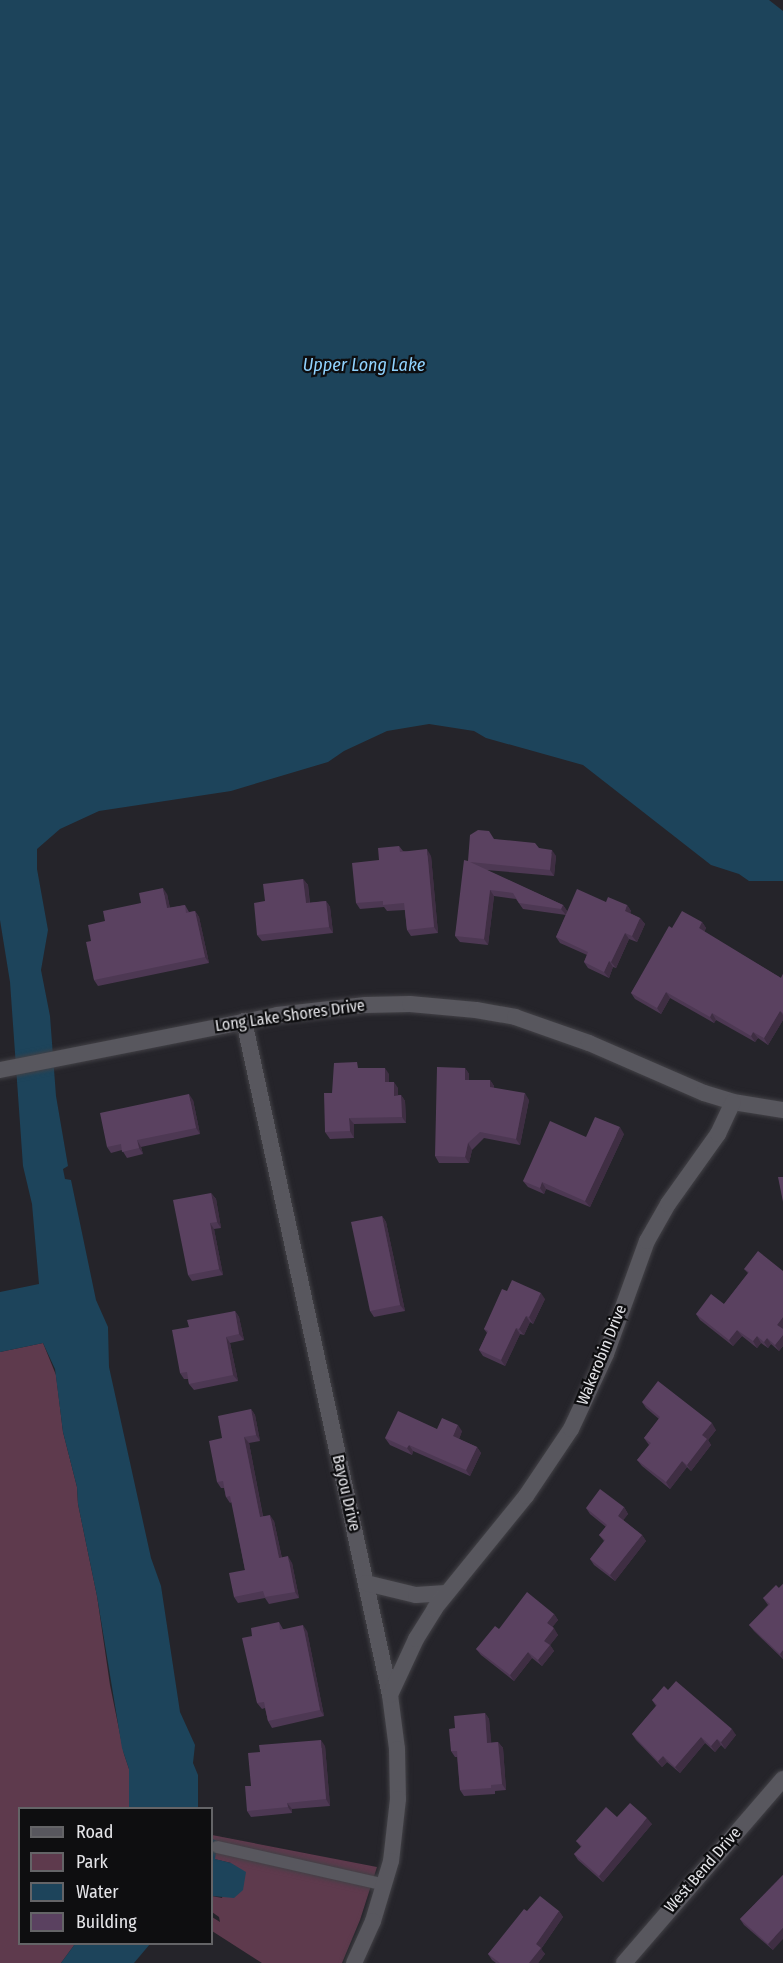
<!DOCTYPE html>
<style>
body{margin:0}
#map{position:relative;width:783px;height:1963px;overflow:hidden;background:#25242a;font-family:"Fira Sans Condensed",sans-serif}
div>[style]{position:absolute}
.green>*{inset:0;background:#5e3a4d}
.water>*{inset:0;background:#1d445b}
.roads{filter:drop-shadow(0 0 2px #424146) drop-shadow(0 0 2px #424146)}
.service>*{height:12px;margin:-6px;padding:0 6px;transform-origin:6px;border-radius:6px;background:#58575e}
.minor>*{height:16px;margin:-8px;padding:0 8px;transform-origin:8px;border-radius:8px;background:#58575e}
.wall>*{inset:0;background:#4d3853}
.shaded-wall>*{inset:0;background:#3f2e43}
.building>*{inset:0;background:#5a4160}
span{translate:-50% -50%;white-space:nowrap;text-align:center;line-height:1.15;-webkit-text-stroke:4.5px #0e0e10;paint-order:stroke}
.street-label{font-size:16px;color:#e5e5e9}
.water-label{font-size:18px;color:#90d2fd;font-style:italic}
.legend{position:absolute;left:18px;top:1807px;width:195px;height:138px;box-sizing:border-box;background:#0e0e10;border:2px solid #646467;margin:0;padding:8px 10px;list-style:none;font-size:18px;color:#e5e5e9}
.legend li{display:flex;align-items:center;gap:12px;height:30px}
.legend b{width:30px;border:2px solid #646467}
</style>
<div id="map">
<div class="green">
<div style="clip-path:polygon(43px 1343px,56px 1375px,63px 1432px,77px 1487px,78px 1504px,97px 1596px,110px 1685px,124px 1754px,129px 1769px,129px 1808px,20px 1808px,20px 1944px,75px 1944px,61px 1963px,0 1963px,0 1352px)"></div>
<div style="clip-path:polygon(212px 1835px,377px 1867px,360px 1920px,342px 1963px,262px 1963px,212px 1931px,212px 1917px,220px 1922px,219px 1917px,212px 1912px,212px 1896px,222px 1898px,231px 1863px,214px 1859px,218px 1842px,212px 1839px)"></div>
</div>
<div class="water">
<div style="clip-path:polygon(0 0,769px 0,783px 11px,783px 881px,749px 881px,739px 874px,711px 865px,583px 765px,486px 738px,474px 731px,429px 724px,387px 731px,344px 751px,328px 762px,231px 791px,99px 811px,60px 829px,37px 849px,37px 869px,48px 930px,41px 970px,50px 1016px,56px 1096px,68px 1166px,63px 1169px,65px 1179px,71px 1180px,96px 1300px,108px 1327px,109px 1367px,151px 1558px,161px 1586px,180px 1712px,195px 1745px,193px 1763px,198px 1775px,198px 1808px,129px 1808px,129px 1769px,122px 1748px,97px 1596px,78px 1504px,77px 1487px,63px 1432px,55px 1369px,43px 1343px,0 1352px,0 1292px,39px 1284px,32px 1204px,23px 1166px,10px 982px,0 920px)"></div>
<div style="clip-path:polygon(212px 1839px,218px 1841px,215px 1859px,231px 1863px,246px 1872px,243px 1890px,234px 1898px,212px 1896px)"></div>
<div style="clip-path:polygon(75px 1944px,150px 1944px,134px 1963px,61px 1963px)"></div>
</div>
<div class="roads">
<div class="service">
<div style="left:217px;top:1847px;width:172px;rotate:12.7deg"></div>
</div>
<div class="minor">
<div style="left:244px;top:1021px;width:690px;rotate:77.78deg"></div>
<div style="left:390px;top:1695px;width:54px;rotate:82.6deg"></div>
<div style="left:397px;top:1749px;width:50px;rotate:88.9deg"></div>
<div style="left:398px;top:1799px;width:62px;rotate:96.4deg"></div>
<div style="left:391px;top:1861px;width:63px;rotate:106.7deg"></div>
<div style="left:373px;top:1921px;width:46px;rotate:114.3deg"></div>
<div style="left:0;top:1070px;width:282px;rotate:-11.2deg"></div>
<div style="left:277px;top:1015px;width:89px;rotate:-6.5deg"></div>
<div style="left:365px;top:1005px;width:45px;rotate:-1.3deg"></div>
<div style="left:410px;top:1004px;width:66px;rotate:5.2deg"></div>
<div style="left:476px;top:1010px;width:40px;rotate:10deg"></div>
<div style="left:515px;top:1017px;width:78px;rotate:19.4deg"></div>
<div style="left:589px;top:1043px;width:125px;rotate:23.5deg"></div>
<div style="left:704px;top:1093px;width:30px;rotate:17deg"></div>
<div style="left:733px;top:1102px;width:51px;rotate:9.1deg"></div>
<div style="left:366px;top:1583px;width:51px;rotate:13.5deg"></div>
<div style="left:416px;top:1595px;width:30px;rotate:-4deg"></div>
<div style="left:390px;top:1695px;width:62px;rotate:-65.1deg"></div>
<div style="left:416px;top:1639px;width:36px;rotate:-58deg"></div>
<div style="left:435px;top:1608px;width:144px;rotate:-50.9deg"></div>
<div style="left:526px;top:1496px;width:81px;rotate:-56.1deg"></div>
<div style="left:571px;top:1429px;width:83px;rotate:-65deg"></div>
<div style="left:606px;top:1354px;width:120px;rotate:-70.1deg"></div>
<div style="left:647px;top:1241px;width:43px;rotate:-60.4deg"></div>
<div style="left:668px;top:1204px;width:86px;rotate:-54.5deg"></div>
<div style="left:718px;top:1134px;width:35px;rotate:-65deg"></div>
<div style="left:624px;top:1963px;width:243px;rotate:-49.2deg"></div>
</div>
</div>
<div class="wall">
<div style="clip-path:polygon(494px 839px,539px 848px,556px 856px,554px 876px,486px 870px,563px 905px,567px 911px,566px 914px,606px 902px,627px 905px,631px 911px,630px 913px,640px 918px,645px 924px,637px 942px,629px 939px,616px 968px,613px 967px,609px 978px,588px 968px,584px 962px,587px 955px,560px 943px,556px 937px,566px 915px,523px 909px,516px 899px,494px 896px,488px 945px,460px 942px,455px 936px,468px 861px)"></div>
<div style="clip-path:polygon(399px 846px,403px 851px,431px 856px,438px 933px,411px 936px,407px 930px,405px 910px,387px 911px,384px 907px,360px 909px,356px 903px,379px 860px)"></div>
<div style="clip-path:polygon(303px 879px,308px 885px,310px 903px,326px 901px,330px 907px,333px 933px,262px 941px,257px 935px,265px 901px)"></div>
<div style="clip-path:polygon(167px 894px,170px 908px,185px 905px,189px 912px,195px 911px,199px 917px,209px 963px,98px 986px,94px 980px,91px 941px,105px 921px,141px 903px)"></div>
<div style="clip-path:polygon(702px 922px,706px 928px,704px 932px,781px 978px,783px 974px,783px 1020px,768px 1045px,758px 1038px,755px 1042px,716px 1020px,714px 1023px,670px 998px,661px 1014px,635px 999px,631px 993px,672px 928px)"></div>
<div style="clip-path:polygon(362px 1068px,389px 1074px,389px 1082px,398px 1088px,398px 1095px,401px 1095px,405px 1101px,406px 1123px,354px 1124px,354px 1138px,330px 1139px,325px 1132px,332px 1093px)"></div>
<div style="clip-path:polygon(465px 1068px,469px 1074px,469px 1080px,490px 1080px,494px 1086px,494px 1088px,529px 1100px,520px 1145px,484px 1138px,472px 1150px,469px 1163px,439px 1163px,435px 1156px)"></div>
<div style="clip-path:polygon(193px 1100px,200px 1134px,141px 1147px,143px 1154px,127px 1158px,122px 1150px,111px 1153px,107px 1147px)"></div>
<div style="clip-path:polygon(624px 1134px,590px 1207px,546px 1189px,544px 1194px,528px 1187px,523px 1181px,586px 1137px)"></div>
<div style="clip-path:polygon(211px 1193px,216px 1199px,221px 1228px,214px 1229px,223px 1275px,192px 1281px,188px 1275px)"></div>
<div style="clip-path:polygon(382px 1216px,386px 1222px,405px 1311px,374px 1317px,370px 1311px)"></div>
<div style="clip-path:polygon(744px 1269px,783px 1271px,783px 1346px,779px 1351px,771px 1344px,768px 1348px,761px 1343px,757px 1348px,742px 1336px,733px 1346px,700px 1320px,696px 1314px,724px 1304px,748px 1273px)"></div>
<div style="clip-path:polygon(507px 1291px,545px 1299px,533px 1324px,530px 1322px,524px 1335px,520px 1334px,505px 1366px,483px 1356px,479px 1350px,487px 1333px,484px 1329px)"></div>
<div style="clip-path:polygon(235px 1311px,239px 1317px,244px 1340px,230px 1343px,238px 1381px,194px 1390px,189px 1384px,188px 1379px,184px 1379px,180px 1373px,189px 1327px)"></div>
<div style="clip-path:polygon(642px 1402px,716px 1430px,708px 1440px,711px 1445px,691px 1471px,687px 1467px,670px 1489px,642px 1466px,637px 1460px,649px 1445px,644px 1438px,659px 1419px,646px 1408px)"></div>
<div style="clip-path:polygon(251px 1409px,255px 1415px,260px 1441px,249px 1443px,263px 1516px,274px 1521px,282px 1558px,292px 1563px,299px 1598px,269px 1604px,265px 1598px,238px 1603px,234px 1597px,245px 1570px,232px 1502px,230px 1503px,226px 1497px,224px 1488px,221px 1488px,217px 1482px)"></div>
<div style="clip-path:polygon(437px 1429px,462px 1431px,459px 1439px,477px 1447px,481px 1453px,470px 1476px,413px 1451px,412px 1455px,390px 1445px,385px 1438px)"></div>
<div style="clip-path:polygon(624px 1507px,628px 1514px,623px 1520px,642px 1535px,646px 1541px,615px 1581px,594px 1565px,590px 1559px,604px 1541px,599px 1535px,606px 1527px,590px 1514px,586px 1508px)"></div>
<div style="clip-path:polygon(783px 1584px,783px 1659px,754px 1631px,749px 1625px,768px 1605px,763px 1598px,779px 1588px)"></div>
<div style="clip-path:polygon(554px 1614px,558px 1620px,552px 1627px,558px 1635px,550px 1645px,554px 1651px,542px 1666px,532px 1658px,514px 1681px,481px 1655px,476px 1649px,499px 1629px)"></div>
<div style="clip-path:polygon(279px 1622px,283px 1629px,307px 1631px,324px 1716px,272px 1728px,268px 1721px,265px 1708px,262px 1709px,257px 1703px,252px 1636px)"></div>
<div style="clip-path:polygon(668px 1690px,736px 1735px,725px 1749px,721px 1745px,715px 1752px,705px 1743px,680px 1773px,667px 1762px,662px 1767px,636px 1740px,632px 1734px,656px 1706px,652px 1700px)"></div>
<div style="clip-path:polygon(485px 1713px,489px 1719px,491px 1743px,498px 1742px,503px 1748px,506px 1790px,495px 1791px,495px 1794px,464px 1796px,460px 1790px,457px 1757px,455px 1757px,451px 1751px,455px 1728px)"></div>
<div style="clip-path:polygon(325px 1746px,330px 1806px,292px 1809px,292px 1813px,251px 1817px,247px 1811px,251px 1786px)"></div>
<div style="clip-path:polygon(617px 1817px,652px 1824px,603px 1882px,578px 1860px,574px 1854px,581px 1847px,576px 1841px)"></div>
<div style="clip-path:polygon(783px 1875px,773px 1950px,744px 1925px,740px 1919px)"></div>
<div style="clip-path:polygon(527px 1911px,559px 1911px,563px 1917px,541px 1949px,545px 1954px,538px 1963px,496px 1963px,492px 1960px,488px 1954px)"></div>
</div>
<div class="shaded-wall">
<div style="clip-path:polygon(427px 849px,431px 856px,438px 933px,434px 927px)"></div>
<div style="clip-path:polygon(552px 850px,556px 856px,554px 876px,550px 870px)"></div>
<div style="clip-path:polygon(303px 879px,308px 885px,310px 909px,306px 903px)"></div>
<div style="clip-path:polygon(163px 888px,167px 894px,171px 914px,167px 908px)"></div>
<div style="clip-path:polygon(490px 890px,494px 896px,488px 945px,484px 939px)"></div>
<div style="clip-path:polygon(326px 901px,330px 907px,333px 933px,329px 927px)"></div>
<div style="clip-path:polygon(563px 905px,567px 911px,566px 915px,561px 909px)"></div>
<div style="clip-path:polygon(627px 905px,631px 911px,629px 917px,625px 911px)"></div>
<div style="clip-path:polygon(195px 911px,199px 917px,209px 963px,205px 957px)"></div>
<div style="clip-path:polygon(640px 918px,645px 924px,637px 942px,632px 936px)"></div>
<div style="clip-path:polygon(702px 922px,706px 928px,703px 934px,699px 928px)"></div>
<div style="clip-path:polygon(625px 933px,629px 939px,616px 968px,611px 962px)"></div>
<div style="clip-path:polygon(609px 961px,613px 967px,609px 978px,604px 972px)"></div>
<div style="clip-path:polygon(666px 992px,670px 998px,661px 1014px,657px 1008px)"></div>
<div style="clip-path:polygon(780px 1011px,783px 1015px,783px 1020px,768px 1045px,764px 1038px)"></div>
<div style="clip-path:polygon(712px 1013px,716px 1020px,714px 1023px,710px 1017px)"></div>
<div style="clip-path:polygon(753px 1032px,758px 1038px,755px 1042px,751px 1036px)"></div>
<div style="clip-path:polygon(385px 1068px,389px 1074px,389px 1088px,385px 1082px)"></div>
<div style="clip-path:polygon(465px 1068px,469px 1074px,469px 1086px,465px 1080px)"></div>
<div style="clip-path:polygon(490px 1080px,494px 1086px,494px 1093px,490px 1087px)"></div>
<div style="clip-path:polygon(394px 1082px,398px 1088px,398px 1102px,394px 1096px)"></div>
<div style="clip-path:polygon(525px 1093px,529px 1100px,520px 1145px,516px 1139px)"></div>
<div style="clip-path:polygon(189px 1094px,193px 1100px,200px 1134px,196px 1128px)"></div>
<div style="clip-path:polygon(401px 1095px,405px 1101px,406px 1123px,402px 1117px)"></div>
<div style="clip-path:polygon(349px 1118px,354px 1124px,354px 1138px,350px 1131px)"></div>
<div style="clip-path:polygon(620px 1127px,624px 1134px,590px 1207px,585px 1201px)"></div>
<div style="clip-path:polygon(137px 1140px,141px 1147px,143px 1154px,139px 1148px)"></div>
<div style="clip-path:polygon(468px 1143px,472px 1150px,469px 1163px,465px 1157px)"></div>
<div style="clip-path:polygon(542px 1182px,546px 1189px,544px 1194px,540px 1188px)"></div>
<div style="clip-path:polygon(211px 1193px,216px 1199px,221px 1228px,217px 1222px)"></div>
<div style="clip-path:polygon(382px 1216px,386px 1222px,405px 1311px,400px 1305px)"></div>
<div style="clip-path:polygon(210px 1223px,214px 1229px,223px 1275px,219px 1269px)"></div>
<div style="clip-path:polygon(541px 1293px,545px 1299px,533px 1324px,529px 1317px)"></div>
<div style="clip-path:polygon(235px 1311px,239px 1317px,244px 1340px,239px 1334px)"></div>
<div style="clip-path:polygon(526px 1316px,530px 1322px,524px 1335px,519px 1329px)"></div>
<div style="clip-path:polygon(783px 1317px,783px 1329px,777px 1325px)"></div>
<div style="clip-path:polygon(516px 1328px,520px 1334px,505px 1366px,501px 1360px)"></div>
<div style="clip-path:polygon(737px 1330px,742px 1336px,733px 1346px,729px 1340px)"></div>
<div style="clip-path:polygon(783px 1335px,783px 1346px,779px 1351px,775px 1345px)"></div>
<div style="clip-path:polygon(757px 1336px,761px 1343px,757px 1348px,753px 1341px)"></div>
<div style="clip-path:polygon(226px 1337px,230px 1343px,238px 1381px,233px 1375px)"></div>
<div style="clip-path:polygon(767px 1338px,771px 1344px,768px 1348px,764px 1342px)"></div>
<div style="clip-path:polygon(251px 1409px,255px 1415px,260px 1441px,256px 1435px)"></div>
<div style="clip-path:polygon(712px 1423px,716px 1430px,708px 1440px,711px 1445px,691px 1471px,687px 1465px,702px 1435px)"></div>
<div style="clip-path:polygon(458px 1425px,462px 1431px,458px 1442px,453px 1436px)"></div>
<div style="clip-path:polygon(244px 1437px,249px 1443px,264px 1523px,260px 1517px)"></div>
<div style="clip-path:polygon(409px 1445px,413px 1451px,412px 1455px,407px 1448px)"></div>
<div style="clip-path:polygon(477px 1447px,481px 1453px,470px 1476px,466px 1470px)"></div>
<div style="clip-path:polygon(682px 1461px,687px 1467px,670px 1489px,666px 1482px)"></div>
<div style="clip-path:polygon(624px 1507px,628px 1514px,622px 1522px,618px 1516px)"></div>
<div style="clip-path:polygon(270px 1515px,274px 1521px,283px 1564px,279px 1558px)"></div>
<div style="clip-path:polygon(642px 1535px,646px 1541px,615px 1581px,610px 1575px)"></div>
<div style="clip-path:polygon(288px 1556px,292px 1563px,299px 1598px,295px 1592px)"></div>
<div style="clip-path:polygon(554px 1614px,558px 1620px,551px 1629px,547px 1623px)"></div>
<div style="clip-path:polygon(303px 1625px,307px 1631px,324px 1716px,320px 1710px)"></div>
<div style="clip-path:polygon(554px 1628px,558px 1635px,550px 1645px,554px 1651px,542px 1666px,538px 1660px,544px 1641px)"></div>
<div style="clip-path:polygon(783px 1650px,783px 1659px,780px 1654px)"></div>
<div style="clip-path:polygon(528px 1652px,532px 1658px,514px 1681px,510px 1675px)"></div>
<div style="clip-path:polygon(485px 1713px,489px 1719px,492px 1749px,487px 1743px)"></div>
<div style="clip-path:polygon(732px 1729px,736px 1735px,725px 1749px,721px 1742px)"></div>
<div style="clip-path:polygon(701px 1737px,705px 1743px,680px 1773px,675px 1767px)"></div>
<div style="clip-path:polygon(717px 1739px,721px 1745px,715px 1752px,711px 1746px)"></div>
<div style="clip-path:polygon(321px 1740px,325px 1746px,330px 1806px,326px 1799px)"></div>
<div style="clip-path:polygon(498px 1742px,503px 1748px,506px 1790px,502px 1784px)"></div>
<div style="clip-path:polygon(663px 1756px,667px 1762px,662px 1767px,658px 1761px)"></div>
<div style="clip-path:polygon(287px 1803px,292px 1809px,292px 1813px,288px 1807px)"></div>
<div style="clip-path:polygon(647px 1818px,652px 1824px,603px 1882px,599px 1876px)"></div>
<div style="clip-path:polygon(559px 1911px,563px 1917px,541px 1949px,545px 1954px,538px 1963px,529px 1963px,536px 1944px)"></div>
<div style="clip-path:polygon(783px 1928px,783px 1939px,773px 1950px,768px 1944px)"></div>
</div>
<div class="building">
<div style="clip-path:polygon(478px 830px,489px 831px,494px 839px,535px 843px,539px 848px,552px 850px,550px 870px,470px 862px,563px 905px,561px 909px,519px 903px,513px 893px,490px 890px,484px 939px,455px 936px,464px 860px,468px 861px,470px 835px)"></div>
<div style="clip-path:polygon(399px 846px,400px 852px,427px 849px,434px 927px,407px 930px,404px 903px,383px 905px,383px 901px,356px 903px,352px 863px,379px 860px,378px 848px)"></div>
<div style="clip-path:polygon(303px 879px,306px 903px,326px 901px,329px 927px,257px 935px,254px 903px,265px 901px,263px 884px)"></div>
<div style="clip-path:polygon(163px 888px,167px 908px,185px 905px,186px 913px,195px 911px,205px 957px,94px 980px,86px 942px,91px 941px,88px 925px,105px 921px,103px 911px,141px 903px,139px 893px)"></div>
<div style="clip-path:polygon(577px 889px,606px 902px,608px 897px,627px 905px,625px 911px,640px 918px,632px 936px,625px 933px,611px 962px,609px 961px,604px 972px,584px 962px,588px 952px,556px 937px)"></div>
<div style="clip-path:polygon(682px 911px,702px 922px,699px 928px,781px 978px,783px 974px,783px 1013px,780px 1011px,764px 1038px,753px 1032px,751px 1036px,712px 1013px,710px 1017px,666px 992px,657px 1008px,631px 993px,669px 926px,672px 928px)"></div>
<div style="clip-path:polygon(357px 1062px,358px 1068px,385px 1068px,385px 1082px,394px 1082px,394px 1096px,401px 1095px,402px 1117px,349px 1118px,350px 1131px,325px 1132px,324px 1093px,332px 1093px,334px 1063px)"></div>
<div style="clip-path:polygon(437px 1067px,465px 1068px,465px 1080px,490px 1080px,490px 1087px,525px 1093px,516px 1139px,480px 1132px,468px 1143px,465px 1157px,435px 1156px)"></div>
<div style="clip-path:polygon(189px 1094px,196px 1128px,137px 1140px,139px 1148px,122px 1152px,121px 1144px,107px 1147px,100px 1113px)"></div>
<div style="clip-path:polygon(595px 1117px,620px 1127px,585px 1201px,542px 1182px,540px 1188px,523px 1181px,550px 1121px,586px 1137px)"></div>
<div style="clip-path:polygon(778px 1177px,783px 1177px,783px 1202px)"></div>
<div style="clip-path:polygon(211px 1193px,217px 1222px,210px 1223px,219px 1269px,188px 1275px,173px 1200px)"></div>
<div style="clip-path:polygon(382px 1216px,400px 1305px,370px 1311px,351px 1222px)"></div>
<div style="clip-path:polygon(758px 1251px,783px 1271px,783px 1317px,777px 1325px,783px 1329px,783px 1335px,775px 1345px,767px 1338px,764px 1342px,757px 1336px,753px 1341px,737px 1330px,729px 1340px,696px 1314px,711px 1294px,724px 1304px,749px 1272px,744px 1269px)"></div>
<div style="clip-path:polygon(512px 1280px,541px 1293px,529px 1317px,526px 1316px,519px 1329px,516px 1328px,501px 1360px,479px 1350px,488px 1331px,484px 1329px,502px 1289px,507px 1291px)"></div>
<div style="clip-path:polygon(235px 1311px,239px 1334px,226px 1337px,233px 1375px,189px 1384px,187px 1372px,180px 1373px,172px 1330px,189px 1327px,187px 1320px)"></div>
<div style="clip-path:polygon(658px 1381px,712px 1423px,702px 1435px,707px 1439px,687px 1465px,682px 1461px,666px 1482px,637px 1460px,651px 1443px,644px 1438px,660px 1417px,642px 1402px)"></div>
<div style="clip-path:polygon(251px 1409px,256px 1435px,244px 1437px,260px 1517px,270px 1515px,279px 1558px,288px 1556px,295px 1592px,265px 1597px,263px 1591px,234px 1597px,229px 1573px,245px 1570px,230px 1496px,226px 1497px,223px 1481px,217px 1482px,209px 1441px,222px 1438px,218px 1416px)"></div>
<div style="clip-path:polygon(398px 1411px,437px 1429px,442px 1418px,458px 1425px,453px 1436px,477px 1447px,466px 1470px,409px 1445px,407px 1448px,385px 1438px)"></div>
<div style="clip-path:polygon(600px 1489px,624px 1507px,618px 1516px,642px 1535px,610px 1575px,590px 1559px,605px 1540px,599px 1535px,607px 1525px,586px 1508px)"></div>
<div style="clip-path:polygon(783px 1584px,783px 1650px,780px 1654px,749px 1625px,770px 1604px,763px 1598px,776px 1585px,779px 1588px)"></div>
<div style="clip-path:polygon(527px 1592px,554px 1614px,547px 1623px,554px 1628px,544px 1641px,550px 1645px,538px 1660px,528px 1652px,510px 1675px,476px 1649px,495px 1626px,499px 1629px)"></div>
<div style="clip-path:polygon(279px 1622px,280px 1630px,303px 1625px,320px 1710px,268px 1721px,264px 1702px,257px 1703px,242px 1638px,252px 1636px,251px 1628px)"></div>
<div style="clip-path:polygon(676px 1681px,732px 1729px,721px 1742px,717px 1739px,711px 1746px,701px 1737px,675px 1767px,663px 1756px,658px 1761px,632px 1734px,657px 1705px,652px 1700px,664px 1686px,668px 1690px)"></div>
<div style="clip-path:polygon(485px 1713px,487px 1743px,498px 1742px,502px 1784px,491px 1785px,491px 1788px,460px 1790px,457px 1751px,451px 1751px,449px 1729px,455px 1728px,454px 1716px)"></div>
<div style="clip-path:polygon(321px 1740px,326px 1799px,287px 1803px,288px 1807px,247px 1811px,245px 1786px,251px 1786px,248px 1753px,260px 1752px,259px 1745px)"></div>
<div style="clip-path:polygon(630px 1803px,647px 1818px,599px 1876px,574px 1854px,582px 1846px,576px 1841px,606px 1807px,617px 1817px)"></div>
<div style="clip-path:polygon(783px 1875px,783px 1928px,768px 1944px,740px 1919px)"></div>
<div style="clip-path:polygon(540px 1896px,559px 1911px,536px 1944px,541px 1948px,529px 1963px,500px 1963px,488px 1954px,524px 1909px,527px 1911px)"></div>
</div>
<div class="street-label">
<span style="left:290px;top:1016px;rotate:-8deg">Long Lake Shores Drive</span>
<span style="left:602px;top:1355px;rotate:-68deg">Wakerobin Drive</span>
<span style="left:346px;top:1493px;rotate:77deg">Bayou Drive</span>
<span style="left:703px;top:1870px;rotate:-49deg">West Bend Drive</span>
</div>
<div class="water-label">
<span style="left:364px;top:365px">Upper Long Lake</span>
</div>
<ul class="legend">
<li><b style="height:8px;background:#58575e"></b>Road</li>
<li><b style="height:16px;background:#5e3a4d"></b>Park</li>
<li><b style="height:16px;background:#1d445b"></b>Water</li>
<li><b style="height:16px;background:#5a4160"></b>Building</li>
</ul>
</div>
